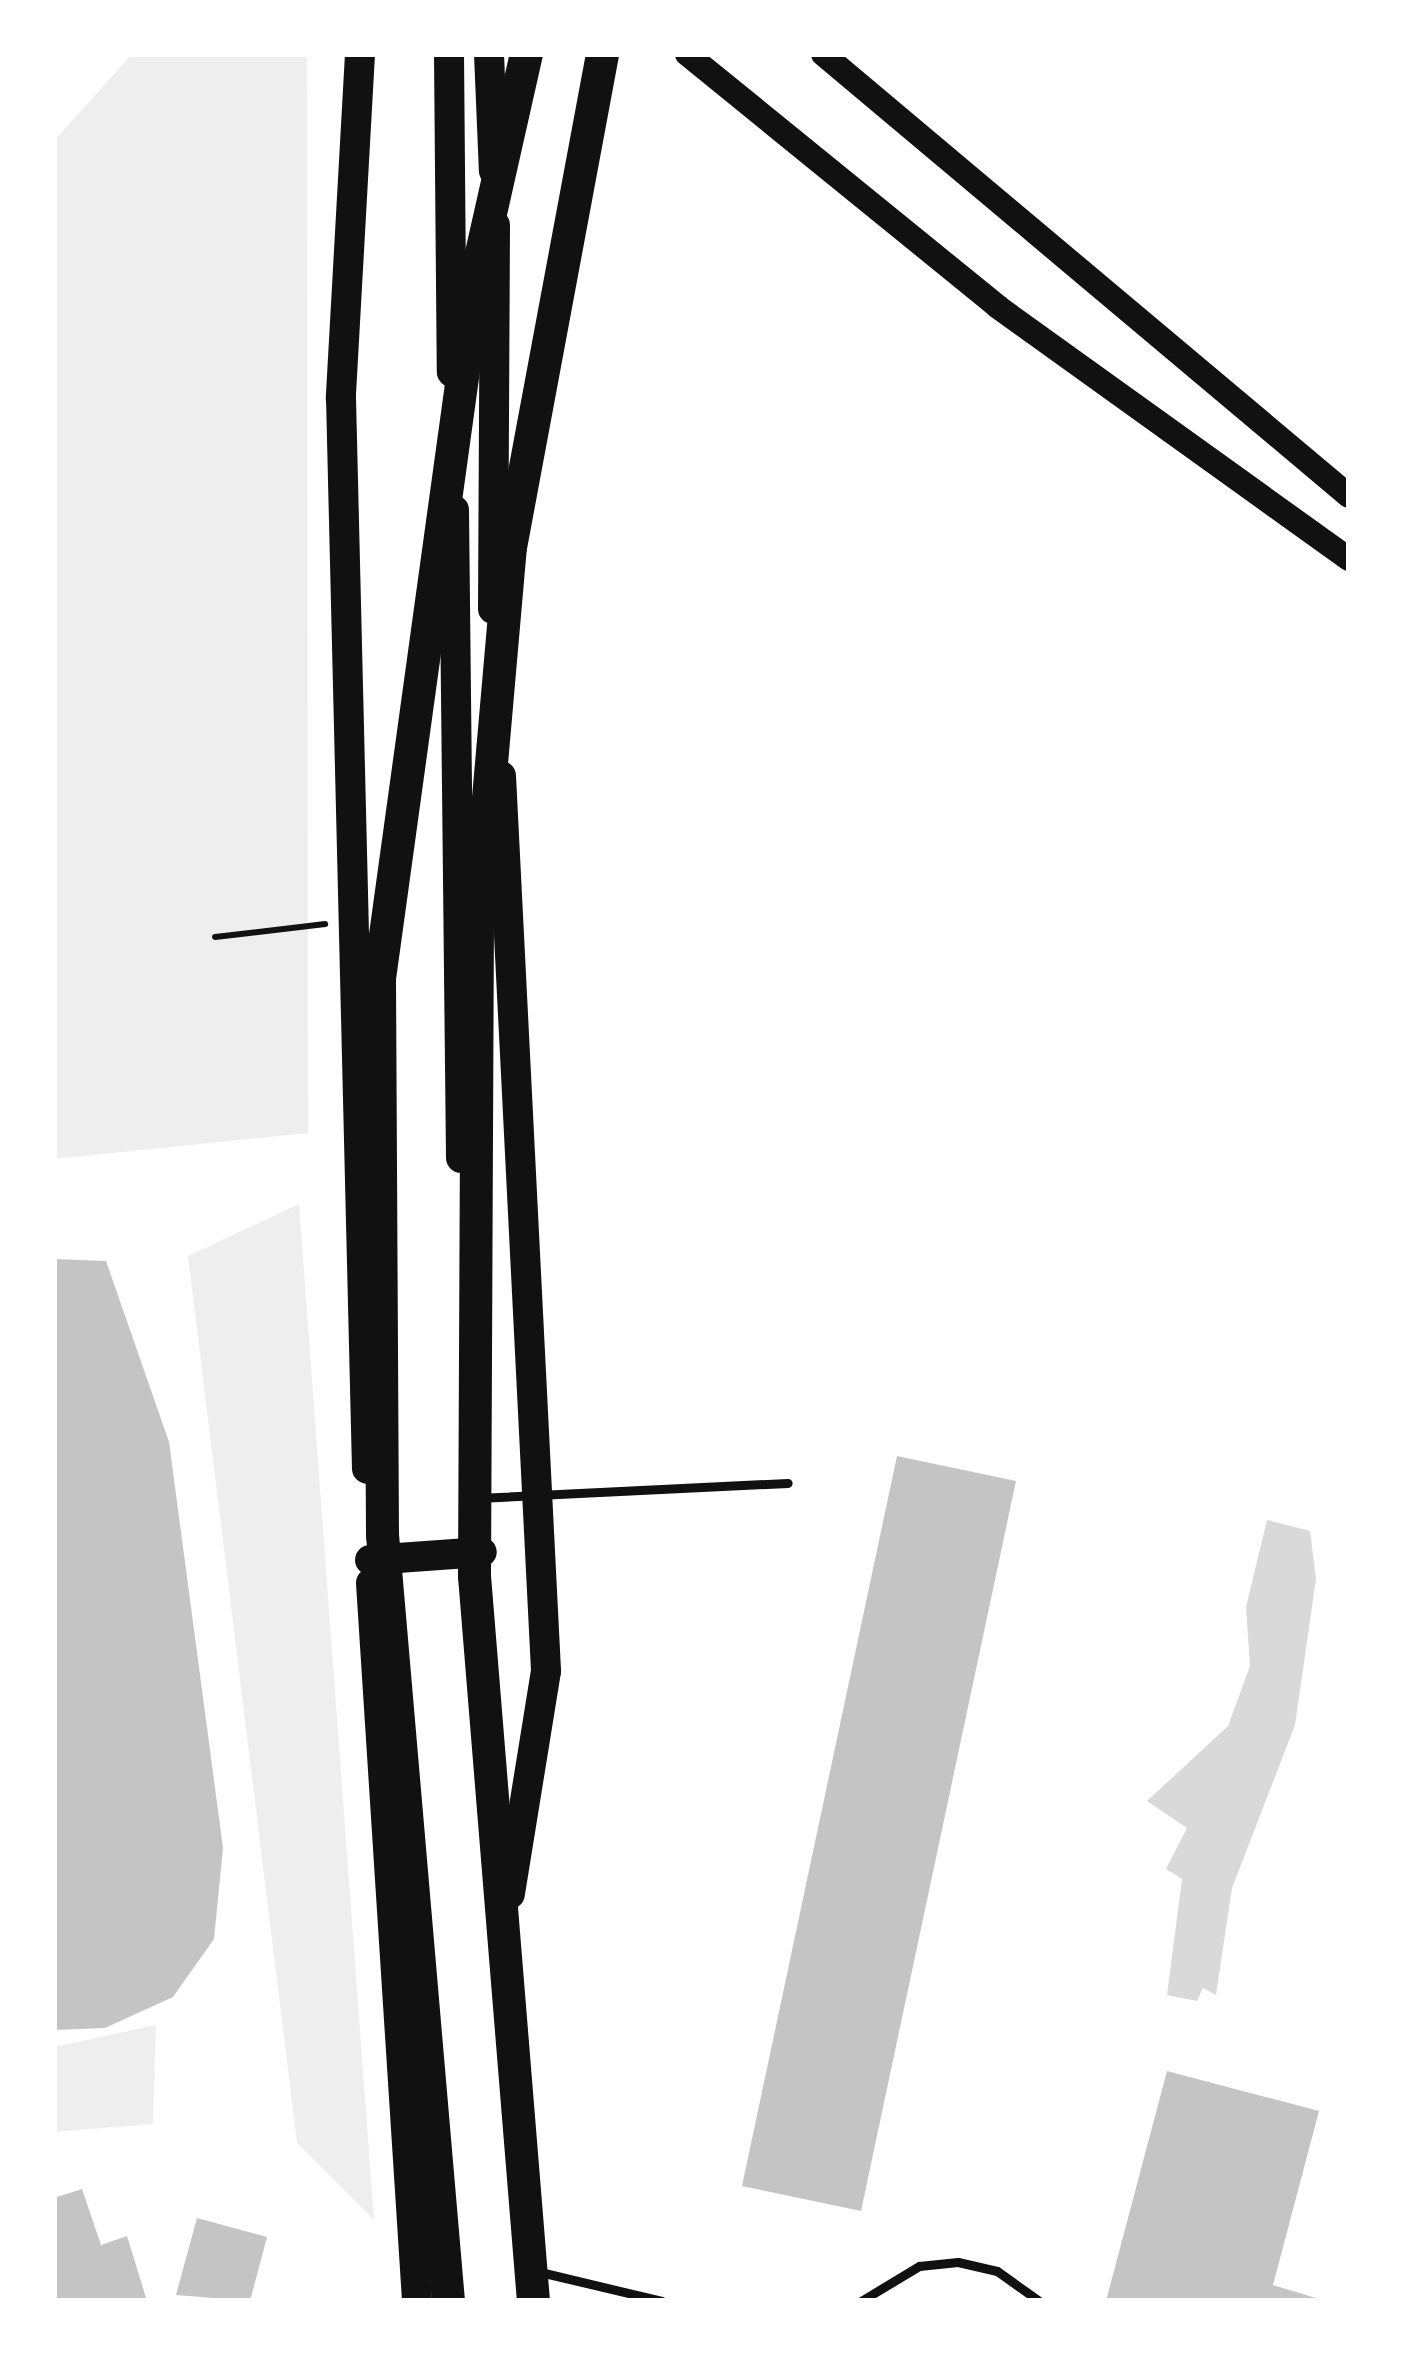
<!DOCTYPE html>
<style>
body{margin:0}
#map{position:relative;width:1403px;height:2355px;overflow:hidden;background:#fff;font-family:Jost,sans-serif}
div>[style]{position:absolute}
.green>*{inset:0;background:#eee}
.water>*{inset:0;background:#d9d9d9}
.building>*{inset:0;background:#c4c4c4}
.path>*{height:6px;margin:-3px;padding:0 3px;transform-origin:3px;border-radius:3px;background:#111}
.service>*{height:9px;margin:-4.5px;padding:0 4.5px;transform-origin:4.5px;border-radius:4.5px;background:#111}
.secondary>*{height:24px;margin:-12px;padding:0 12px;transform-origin:12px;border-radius:12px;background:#111}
.primary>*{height:30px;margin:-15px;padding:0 15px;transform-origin:15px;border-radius:15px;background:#111}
.trunk>*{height:33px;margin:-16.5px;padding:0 16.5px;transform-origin:16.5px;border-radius:16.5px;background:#111}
span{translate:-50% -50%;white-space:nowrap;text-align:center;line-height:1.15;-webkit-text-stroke:12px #fff;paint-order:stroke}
.frame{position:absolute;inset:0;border:57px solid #fff;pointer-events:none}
</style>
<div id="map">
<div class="green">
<div style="clip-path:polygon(132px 54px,307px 54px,308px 1133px,54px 1159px,54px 141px)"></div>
<div style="clip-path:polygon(299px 1204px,374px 2220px,297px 2143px,188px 1256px)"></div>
<div style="clip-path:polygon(156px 2025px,153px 2124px,54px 2132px,54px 2047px)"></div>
</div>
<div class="water">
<div style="clip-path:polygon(1267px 1520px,1310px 1531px,1316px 1579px,1295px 1725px,1232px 1888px,1216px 1995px,1203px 1988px,1197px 2001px,1167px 1995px,1182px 1879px,1166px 1869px,1187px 1828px,1147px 1801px,1228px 1726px,1250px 1666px,1246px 1607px)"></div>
</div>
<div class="building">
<div style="clip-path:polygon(54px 1259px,106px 1261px,169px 1442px,223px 1848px,214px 1939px,173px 1997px,105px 2028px,54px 2030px)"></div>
<div style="clip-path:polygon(897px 1456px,1016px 1481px,861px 2211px,742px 2186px)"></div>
<div style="clip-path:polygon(1167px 2071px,1319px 2111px,1273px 2285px,1326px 2301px,1106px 2301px)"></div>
<div style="clip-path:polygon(82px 2189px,101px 2245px,127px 2236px,147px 2301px,54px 2301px,54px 2198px)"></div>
<div style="clip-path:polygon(197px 2218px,267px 2237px,250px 2301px,176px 2295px)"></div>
</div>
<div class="path">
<div style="left:215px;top:937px;width:111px;rotate:-6.7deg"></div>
</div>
<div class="service">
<div style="left:479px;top:1498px;width:309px;rotate:-2.8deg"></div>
<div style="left:540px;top:2272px;width:125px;rotate:13.4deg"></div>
<div style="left:861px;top:2301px;width:68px;rotate:-31.1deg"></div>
<div style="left:919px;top:2266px;width:39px;rotate:-6deg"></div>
<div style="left:958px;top:2262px;width:40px;rotate:13deg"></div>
<div style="left:997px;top:2271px;width:52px;rotate:35.5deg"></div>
</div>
<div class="secondary">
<div style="left:687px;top:54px;width:401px;rotate:39.1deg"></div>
<div style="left:998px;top:307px;width:432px;rotate:35.7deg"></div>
<div style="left:823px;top:54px;width:687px;rotate:40.04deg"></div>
</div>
<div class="primary">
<div style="left:360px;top:54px;width:345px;rotate:93.2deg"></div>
<div style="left:341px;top:398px;width:1071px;rotate:88.61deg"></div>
<div style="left:449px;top:54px;width:318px;rotate:89.5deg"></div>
<div style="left:489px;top:54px;width:117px;rotate:87.6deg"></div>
<div style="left:454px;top:510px;width:648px;rotate:89.38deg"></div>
<div style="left:493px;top:609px;width:384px;rotate:-89.7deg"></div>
<div style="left:501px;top:776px;width:896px;rotate:87.12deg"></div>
<div style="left:546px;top:1671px;width:226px;rotate:99.2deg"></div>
<div style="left:370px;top:1560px;width:112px;rotate:-4.1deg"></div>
<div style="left:371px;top:1583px;width:719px;rotate:86.33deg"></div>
</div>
<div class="trunk">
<div style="left:448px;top:2301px;width:769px;rotate:-94.92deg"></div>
<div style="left:382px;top:1535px;width:557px;rotate:-90.31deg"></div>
<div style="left:379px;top:978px;width:710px;rotate:-82.14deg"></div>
<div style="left:476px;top:275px;width:227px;rotate:-77.3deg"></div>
<div style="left:533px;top:2301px;width:727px;rotate:-94.65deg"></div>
<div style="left:474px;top:1576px;width:653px;rotate:-89.74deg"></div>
<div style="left:477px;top:923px;width:377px;rotate:-85deg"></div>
<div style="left:510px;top:547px;width:502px;rotate:-79.43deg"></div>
</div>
<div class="frame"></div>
</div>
